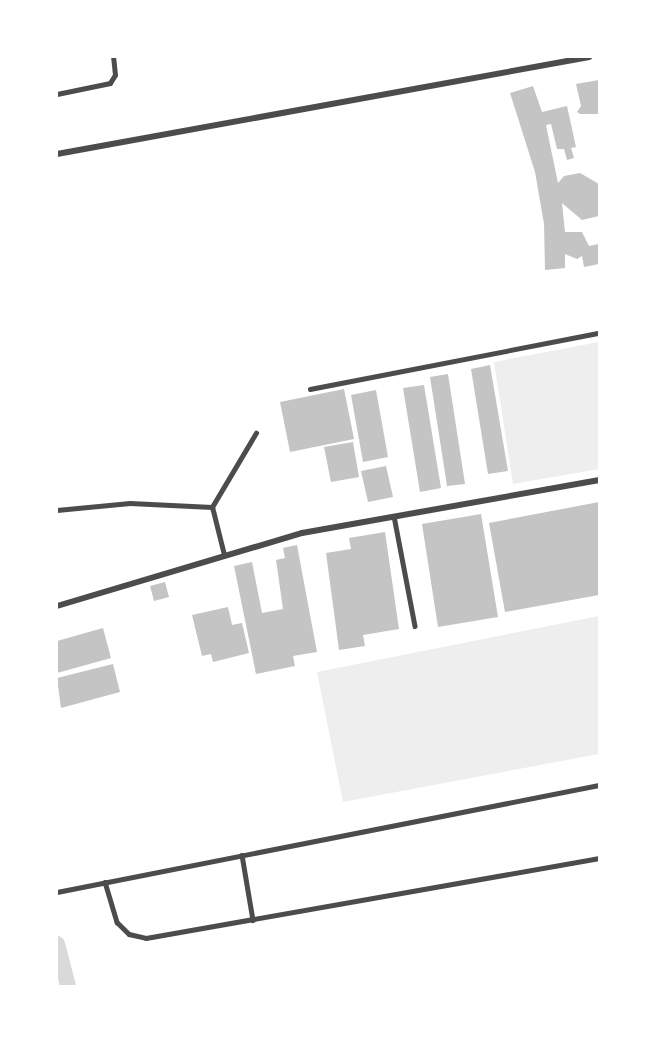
<!DOCTYPE html>
<style>
body{margin:0}
#map{position:relative;width:656px;height:1043px;overflow:hidden;background:#fff;font-family:Commissioner,sans-serif}
div>[style]{position:absolute}
.green>*{inset:0;background:#eee}
.canal>*{height:16px;margin:-8px;padding:0 8px;transform-origin:8px;border-radius:8px;background:#d9d9d9}
.building>*{inset:0;background:#c4c4c4}
.service>*{height:4.5px;margin:-2.25px;padding:0 2.25px;transform-origin:2.25px;border-radius:2.25px;background:#4c4c4c}
.minor>*{height:6px;margin:-3px;padding:0 3px;transform-origin:3px;border-radius:3px;background:#4c4c4c}
span{translate:-50% -50%;white-space:nowrap;text-align:center;line-height:1.15;-webkit-text-stroke:4.5px #fff;paint-order:stroke}
.frame{position:absolute;inset:0;border:58px solid #fff;pointer-events:none}
</style>
<div id="map">
<div class="green">
<div style="clip-path:polygon(599px 342px,599px 469px,513px 484px,494px 362px)"></div>
<div style="clip-path:polygon(599px 616px,599px 754px,343px 802px,317px 672px)"></div>
</div>
<div class="canal">
<div style="left:57px;top:944px;width:43px;rotate:75.3deg"></div>
</div>
<div class="building">
<div style="clip-path:polygon(599px 80px,599px 114px,580px 114px,577px 112px,581px 106px,576px 84px)"></div>
<div style="clip-path:polygon(533px 86px,542px 112px,567px 106px,576px 147px,571px 148px,574px 158px,567px 160px,564px 149px,557px 149px,551px 124px,546px 125px,558px 183px,564px 176px,580px 173px,599px 184px,599px 216px,582px 220px,562px 203px,565px 232px,582px 232px,589px 246px,599px 244px,599px 264px,584px 267px,582px 256px,577px 259px,565px 254px,565px 268px,545px 270px,544px 224px,535px 172px,510px 93px)"></div>
<div style="clip-path:polygon(490px 365px,508px 471px,488px 474px,471px 369px)"></div>
<div style="clip-path:polygon(448px 374px,465px 484px,447px 486px,430px 377px)"></div>
<div style="clip-path:polygon(424px 385px,441px 488px,420px 492px,403px 388px)"></div>
<div style="clip-path:polygon(344px 389px,354px 439px,290px 452px,280px 402px)"></div>
<div style="clip-path:polygon(376px 390px,388px 457px,363px 462px,351px 395px)"></div>
<div style="clip-path:polygon(353px 442px,359px 477px,331px 482px,324px 447px)"></div>
<div style="clip-path:polygon(386px 466px,393px 497px,368px 502px,361px 471px)"></div>
<div style="clip-path:polygon(599px 502px,599px 595px,505px 612px,489px 523px)"></div>
<div style="clip-path:polygon(481px 514px,498px 617px,438px 627px,422px 524px)"></div>
<div style="clip-path:polygon(385px 532px,399px 629px,363px 635px,365px 646px,339px 650px,326px 553px,351px 549px,349px 538px)"></div>
<div style="clip-path:polygon(297px 545px,317px 652px,293px 656px,295px 666px,256px 674px,234px 566px,252px 562px,262px 613px,283px 609px,276px 560px,285px 558px,283px 548px)"></div>
<div style="clip-path:polygon(165px 582px,169px 597px,154px 601px,150px 586px)"></div>
<div style="clip-path:polygon(228px 607px,232px 625px,242px 623px,249px 653px,213px 662px,211px 654px,202px 656px,192px 615px)"></div>
<div style="clip-path:polygon(103px 628px,111px 658px,57px 673px,57px 641px)"></div>
<div style="clip-path:polygon(113px 664px,120px 692px,61px 708px,57px 678px)"></div>
</div>
<div class="service">
<div style="left:57px;top:94px;width:54px;rotate:-11.7deg"></div>
<div style="left:110px;top:83px;width:9px;rotate:-58deg"></div>
<div style="left:115px;top:75px;width:18px;rotate:-96deg"></div>
<div style="left:310px;top:389px;width:294px;rotate:-11deg"></div>
<div style="left:57px;top:510px;width:73px;rotate:-5.5deg"></div>
<div style="left:130px;top:503px;width:82px;rotate:2.8deg"></div>
<div style="left:394px;top:516px;width:112px;rotate:79.2deg"></div>
<div style="left:224px;top:555px;width:49px;rotate:-104deg"></div>
<div style="left:212px;top:507px;width:86px;rotate:-59.3deg"></div>
<div style="left:242px;top:855px;width:66px;rotate:80.4deg"></div>
<div style="left:105px;top:882px;width:42px;rotate:73.3deg"></div>
<div style="left:117px;top:922px;width:17px;rotate:45deg"></div>
<div style="left:129px;top:934px;width:17px;rotate:13deg"></div>
<div style="left:146px;top:938px;width:460px;rotate:-10deg"></div>
<div style="left:57px;top:892px;width:552px;rotate:-11.17deg"></div>
</div>
<div class="minor">
<div style="left:57px;top:154px;width:541px;rotate:-10.33deg"></div>
<div style="left:57px;top:606px;width:256px;rotate:-16.6deg"></div>
<div style="left:302px;top:533px;width:302px;rotate:-10.1deg"></div>
</div>
<div class="frame"></div>
</div>
